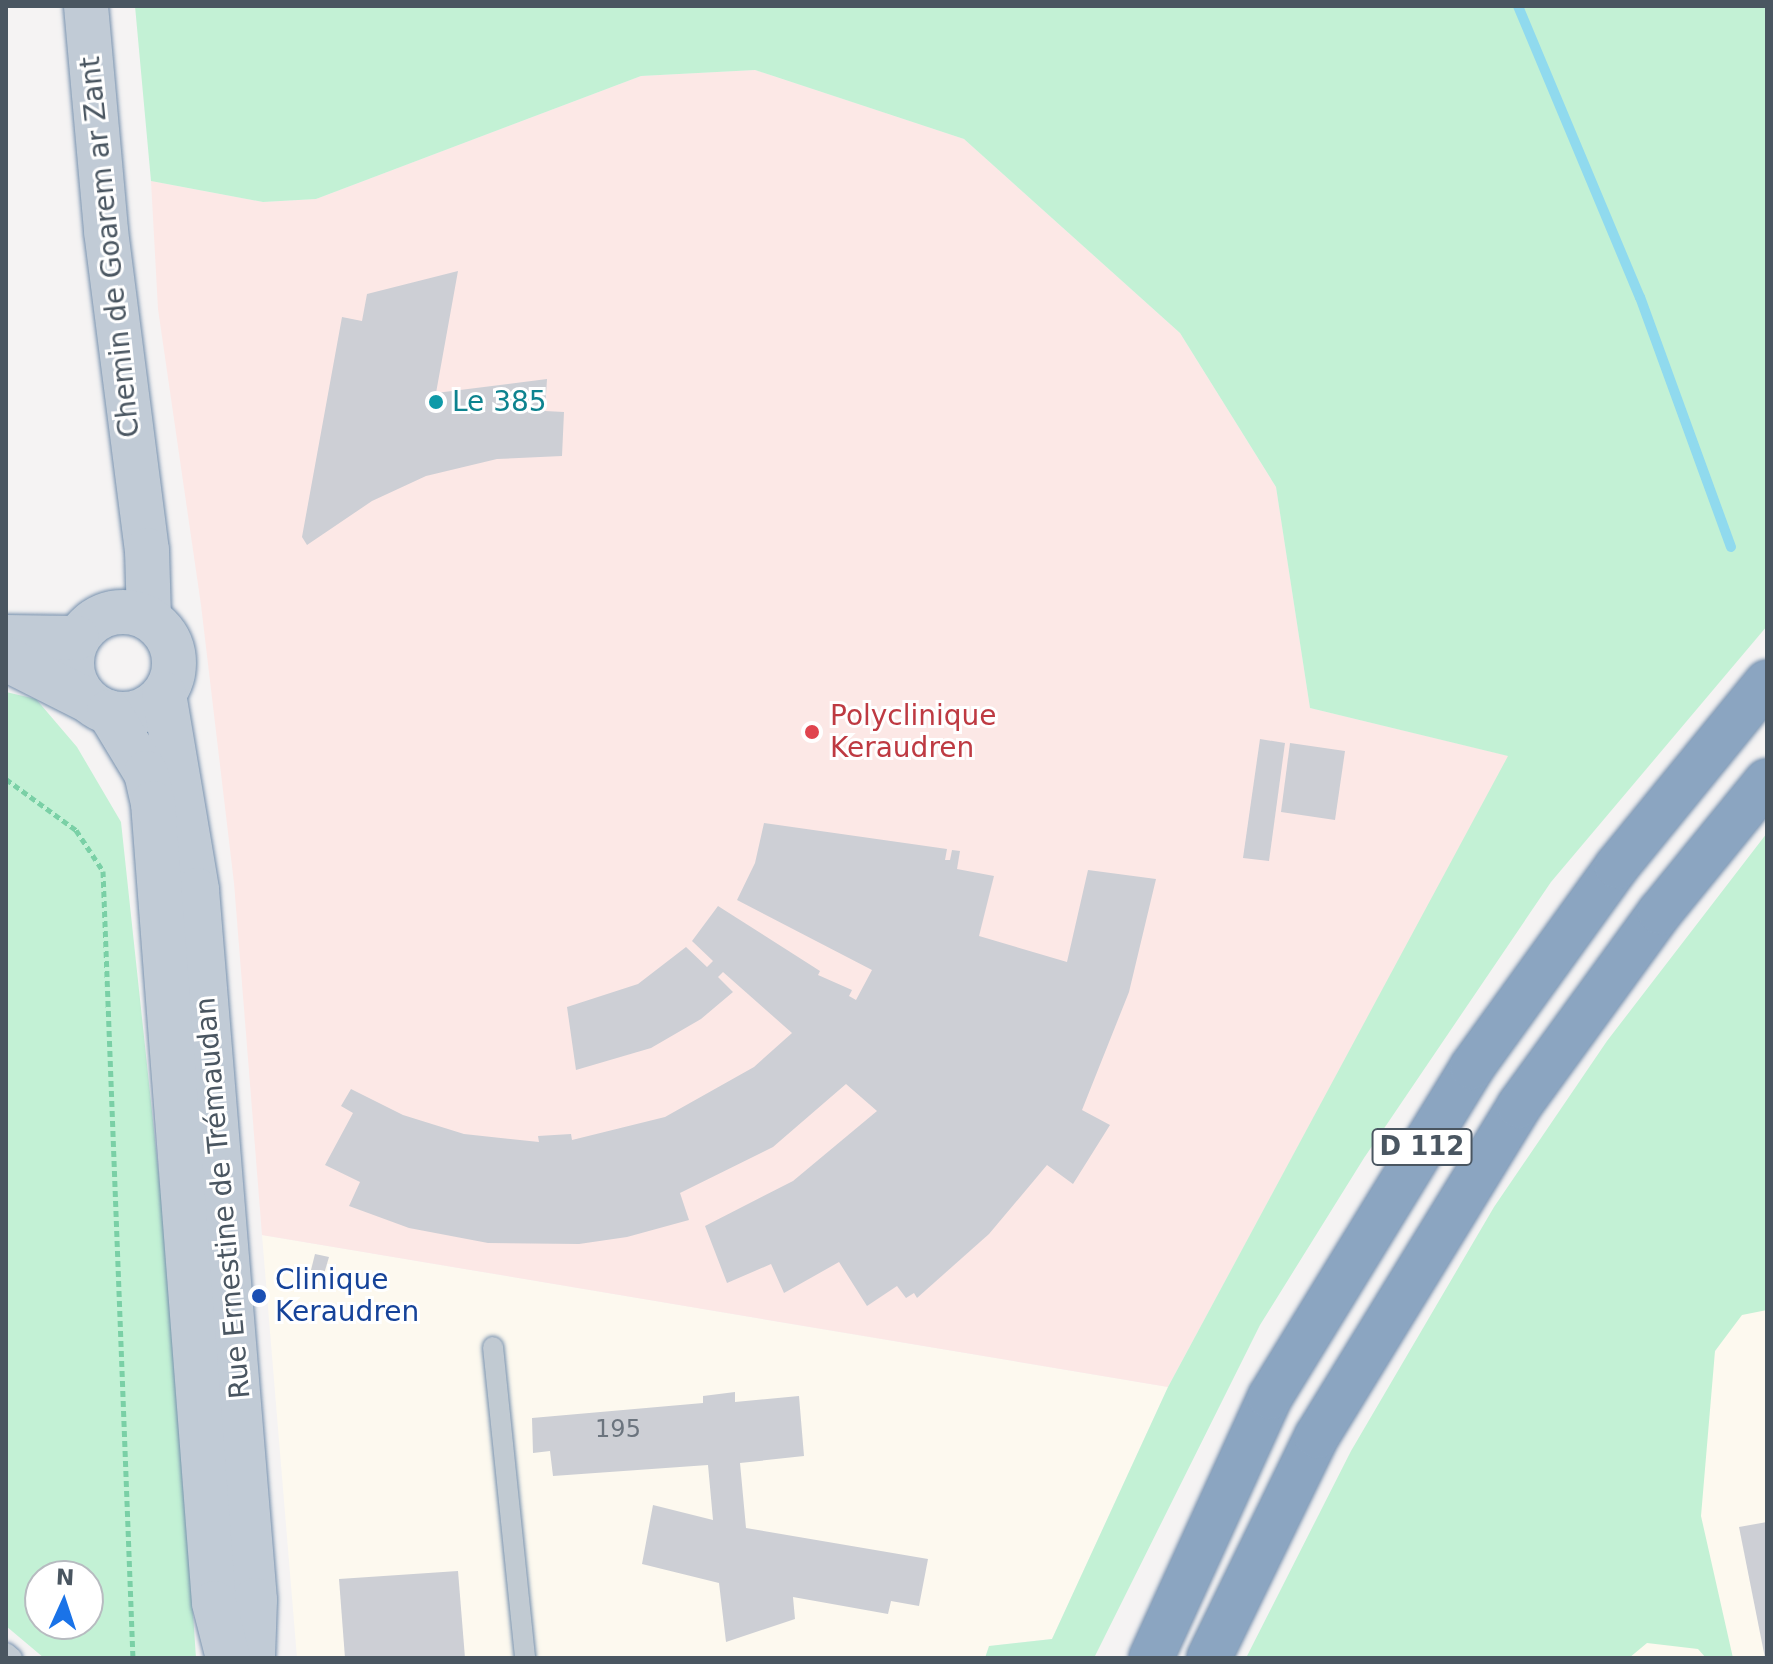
<!DOCTYPE html>
<meta charset="utf-8">
<style>
body{margin:0}
#map{position:relative;width:1773px;height:1664px;overflow:hidden;background:#f5f3f3;font-family:"DejaVu Sans",sans-serif}
div>[style]{position:absolute}
.commercial>*{inset:0;background:#fdf9ef}
.medical>*{inset:0;background:#fce8e6}
.green>*{inset:0;background:#c3f1d5}
.stream>*{height:10px;margin:-5px;padding:0 5px;transform-origin:5px;border-radius:5px;background:#90daee}
.building>*{inset:0;background:#cdcfd5}
.path>*{height:5px;margin-top:-2.5px;transform-origin:0;background:repeating-linear-gradient(90deg,#7ad0a6 0 6px,transparent 0 10px)}
.roads{filter:drop-shadow(0 0 2px #7690ad) drop-shadow(0 0 2px #7690ad)}
.lane>*{height:20px;margin:-10px;padding:0 10px;transform-origin:10px;border-radius:10px;background:#c1cad2}
.secondary>*{height:44px;margin:-22px;padding:0 22px;transform-origin:22px;border-radius:22px;background:#c1cbd6}
.secondary>.ring{margin:-22px;padding:0;box-sizing:content-box;background:none;border:44px solid #c1cbd6;border-radius:50%}
.highway>*{height:44px;margin:-22px;padding:0 22px;transform-origin:22px;border-radius:22px;background:#8ba5c1}
.dots>*{width:22px;height:22px;translate:-50% -50%;box-sizing:border-box;border:4px solid #fff;border-radius:50%}
span{translate:-50% -50%;white-space:nowrap;text-align:center;line-height:1.15;-webkit-text-stroke:6px #fff;paint-order:stroke}
.number-label{font-size:24px;color:#6b747e}
.number-label span{-webkit-text-stroke-width:0}
.shield-label span{padding:2px 6px;background:#fff;border:2px solid;border-radius:6px;-webkit-text-stroke-width:0}
.shield-label{font-size:26px;color:#4a5661;font-weight:700}
.street-label{font-size:28px;color:#4a5661}
.culture-label{font-size:28px;color:#0d838f}
.left{translate:0 -50%;text-align:left}
.health-label{font-size:28px;color:#be3a42}
.transit-label{font-size:28px;color:#164399}
.frame{position:absolute;inset:0;border:8px solid #4a5661;pointer-events:none}
.north{position:absolute;left:24px;top:1560px;width:80px;height:80px;box-sizing:border-box;background:#fff;border:2px solid #b7bbc0;border-radius:50%;rotate:3deg;font-size:22px;font-weight:700;line-height:32px;text-align:center;color:#4a5661}
.north::after{content:'';display:block;margin:auto;width:28px;height:36px;background:#1a73e8;clip-path:polygon(50% 0,100% 100%,50% 72%,0 100%)}
</style>
<div id="map">
<div class="commercial">
<div style="clip-path:polygon(262px 1235px,1168px 1387px,1052px 1639px,990px 1646px,985px 1658px,297px 1658px)"></div>
<div style="clip-path:polygon(1767px 1301px,1767px 1658px,1443px 1658px,1681px 1412px,1740px 1308px)"></div>
</div>
<div class="medical">
<div style="clip-path:polygon(755px 70px,964px 139px,1180px 333px,1276px 487px,1310px 708px,1509px 756px,1168px 1387px,262px 1235px,234px 883px,201px 605px,158px 309px,151px 181px,263px 202px,316px 199px,641px 76px)"></div>
</div>
<div class="green">
<div style="clip-path:polygon(135px 6px,1767px 6px,1767px 626px,1551px 882px,1364px 1158px,1260px 1325px,1094px 1658px,985px 1658px,989px 1646px,1052px 1639px,1168px 1387px,1508px 756px,1310px 708px,1276px 487px,1180px 333px,964px 139px,755px 70px,641px 76px,316px 199px,263px 202px,151px 181px)"></div>
<div style="clip-path:polygon(evenodd,6px 692px,36px 699px,77px 747px,121px 822px,172px 1298px,196px 1658px,44px 1658px,6px 1626px,6px 692px,40px 1576px,88px 1576px,88px 1624px,40px 1624px,40px 1576px)"></div>
<div style="clip-path:polygon(1767px 833px,1767px 1310px,1742px 1315px,1715px 1351px,1701px 1516px,1733px 1658px,1706px 1658px,1698px 1649px,1647px 1643px,1629px 1658px,1246px 1658px,1351px 1451px,1494px 1207px,1607px 1041px)"></div>
</div>
<div class="stream">
<div style="left:1518px;top:6px;width:316px;rotate:67.3deg"></div>
<div style="left:1640px;top:297px;width:266px;rotate:70deg"></div>
</div>
<div class="building">
<div style="clip-path:polygon(458px 271px,436px 393px,547px 379px,545px 411px,564px 412px,562px 456px,497px 459px,426px 476px,372px 501px,307px 545px,302px 537px,342px 317px,362px 321px,367px 294px)"></div>
<div style="clip-path:polygon(1260px 739px,1285px 743px,1269px 861px,1243px 858px)"></div>
<div style="clip-path:polygon(1290px 743px,1345px 751px,1335px 820px,1281px 812px)"></div>
<div style="clip-path:polygon(764px 823px,947px 849px,945px 860px,950px 860px,952px 850px,960px 851px,957px 869px,994px 876px,979px 936px,1067px 962px,1088px 870px,1156px 879px,1129px 992px,1082px 1110px,1110px 1125px,1073px 1184px,1047px 1165px,989px 1234px,917px 1298px,914px 1293px,906px 1298px,897px 1286px,867px 1306px,839px 1262px,784px 1293px,771px 1264px,727px 1283px,705px 1226px,793px 1181px,877px 1111px,846px 1084px,773px 1147px,680px 1193px,689px 1220px,627px 1237px,579px 1244px,488px 1243px,409px 1228px,349px 1206px,360px 1182px,325px 1165px,353px 1113px,341px 1106px,351px 1089px,403px 1115px,464px 1134px,539px 1142px,538px 1136px,571px 1134px,572px 1140px,665px 1117px,754px 1067px,792px 1033px,723px 972px,718px 977px,733px 992px,701px 1019px,651px 1048px,576px 1070px,567px 1007px,638px 984px,686px 947px,707px 967px,713px 961px,692px 941px,718px 906px,820px 971px,818px 975px,852px 990px,849px 996px,856px 1000px,872px 970px,737px 900px,755px 863px)"></div>
<div style="clip-path:polygon(315px 1254px,329px 1257px,324px 1274px,311px 1270px)"></div>
<div style="clip-path:polygon(735px 1392px,735px 1402px,799px 1396px,804px 1456px,740px 1463px,746px 1528px,928px 1559px,919px 1606px,891px 1601px,888px 1614px,793px 1597px,795px 1619px,726px 1642px,719px 1583px,642px 1564px,653px 1505px,713px 1520px,708px 1465px,553px 1476px,550px 1451px,533px 1453px,532px 1418px,703px 1403px,703px 1396px)"></div>
<div style="clip-path:polygon(1767px 1522px,1767px 1658px,1765px 1658px,1739px 1527px)"></div>
<div style="clip-path:polygon(458px 1571px,465px 1658px,345px 1658px,339px 1579px)"></div>
</div>
<div class="path">
<div style="left:6px;top:779px;width:87px;rotate:36.1deg"></div>
<div style="left:76px;top:830px;width:49px;rotate:56.6deg"></div>
<div style="left:103px;top:871px;width:788px;rotate:87.82deg"></div>
</div>
<div class="roads">
<div class="lane">
<div style="left:493px;top:1347px;width:313px;rotate:84.1deg"></div>
<div style="left:6px;top:1653px;width:8px;rotate:40deg"></div>
</div>
<div class="secondary">
<div style="left:86px;top:6px;width:226px;rotate:84.9deg"></div>
<div style="left:106px;top:231px;width:322px;rotate:82.7deg"></div>
<div style="left:147px;top:550px;width:68px;rotate:88.3deg"></div>
<div class="ring" style="left:72px;top:612px;width:58px;height:58px"></div>
<div style="left:6px;top:637px;width:71px;rotate:0.8deg"></div>
<div style="left:6px;top:659px;width:91px;rotate:26.8deg"></div>
<div style="left:164px;top:694px;width:199px;rotate:80.4deg"></div>
<div style="left:197px;top:890px;width:712px;rotate:85.33deg"></div>
<div style="left:255px;top:1600px;width:58px;rotate:92deg"></div>
<div style="left:109px;top:712px;width:71px;rotate:58.8deg"></div>
<div style="left:146px;top:773px;width:31px;rotate:77deg"></div>
<div style="left:153px;top:803px;width:802px;rotate:85.64deg"></div>
<div style="left:214px;top:1603px;width:57px;rotate:75.7deg"></div>
</div>
<div class="highway">
<div style="left:1151px;top:1658px;width:287px;rotate:-65.5deg"></div>
<div style="left:1270px;top:1397px;width:387px;rotate:-58.5deg"></div>
<div style="left:1472px;top:1067px;width:248px;rotate:-54.2deg"></div>
<div style="left:1617px;top:866px;width:237px;rotate:-50.8deg"></div>
<div style="left:1209px;top:1658px;width:247px;rotate:-64.1deg"></div>
<div style="left:1317px;top:1436px;width:387px;rotate:-58.5deg"></div>
<div style="left:1519px;top:1106px;width:240px;rotate:-54deg"></div>
<div style="left:1660px;top:912px;width:169px;rotate:-50.8deg"></div>
</div>
</div>
<div class="dots">
<div style="left:436px;top:402px;background:#0f9aa8"></div>
<div style="left:812px;top:732px;background:#e0444e"></div>
<div style="left:259px;top:1296px;background:#1a4fb4"></div>
</div>
<div class="number-label">
<span style="left:618px;top:1430px">195</span>
</div>
<div class="shield-label">
<span style="left:1422px;top:1147px">D 112</span>
</div>
<div class="street-label">
<span style="left:110px;top:247px;rotate:-96deg">Chemin de Goarem ar Zant</span>
<span style="left:223px;top:1198px;rotate:-95deg">Rue Ernestine de Trémaudan</span>
</div>
<div class="culture-label">
<span class="left" style="left:452px;top:402px">Le 385</span>
</div>
<div class="health-label">
<span class="left" style="left:830px;top:732px">Polyclinique<br>Keraudren</span>
</div>
<div class="transit-label">
<span class="left" style="left:275px;top:1296px">Clinique<br>Keraudren</span>
</div>
<div class="frame"></div>
<div class="north">N</div>
</div>
